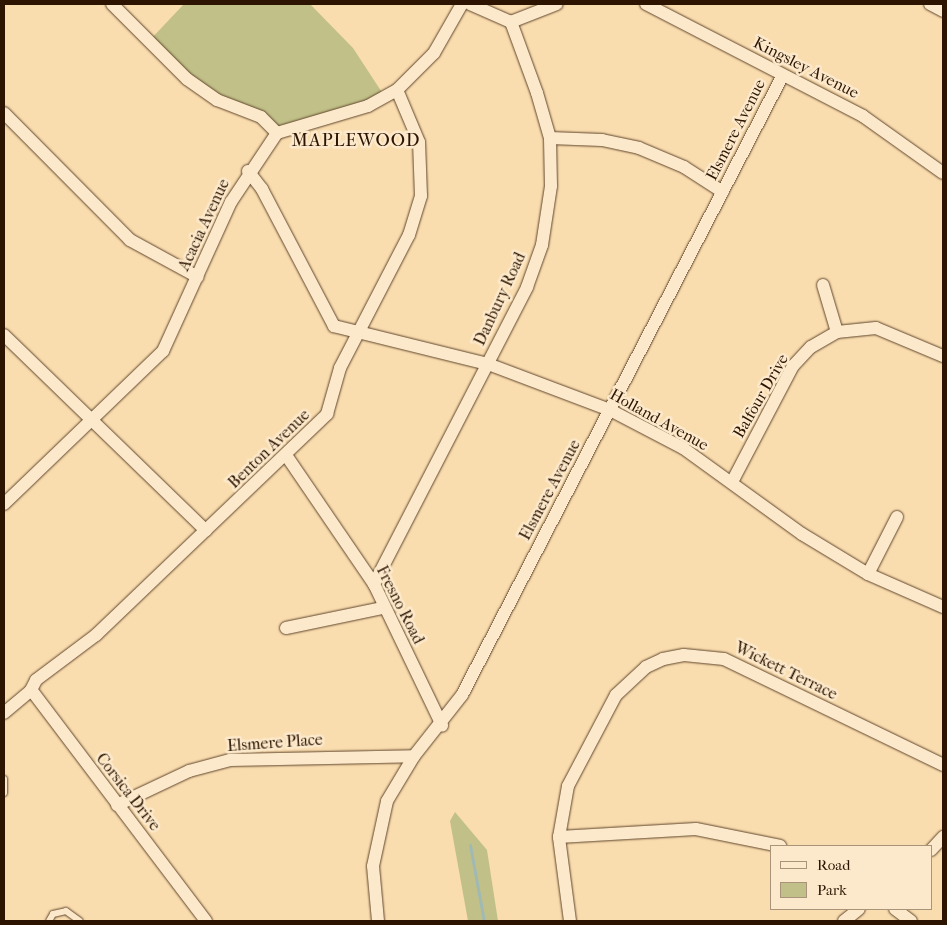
<!DOCTYPE html>
<style>
body{margin:0}
#map{position:relative;width:947px;height:925px;overflow:hidden;background:#faddaf;font-family:"IM FELL French Canon",serif}
div>[style]{position:absolute}
.green>*{inset:0;background:#c1c088}
.stream>*{height:3px;margin:-1.5px;padding:0 1.5px;transform-origin:1.5px;border-radius:1.5px;background:#a0bab3}
.roads{filter:drop-shadow(0 0 1px #60462c) drop-shadow(0 0 1px #60462c)}
.service>*{height:6px;margin:-3px;padding:0 3px;transform-origin:3px;border-radius:3px;background:#fce9cb}
.minor>*{height:12px;margin:-6px;padding:0 6px;transform-origin:6px;border-radius:6px;background:#fce9cb}
span{translate:-50% -50%;white-space:nowrap;text-align:center;line-height:1.15;-webkit-text-stroke:5px #fce9cb;paint-order:stroke}
.street-label{font-size:16px;color:#2c1400}
.neighbourhood-label{font-size:18px;color:#2c1400;letter-spacing:1px}
.frame{position:absolute;inset:0;border:5px solid #2c1400;pointer-events:none}
.legend{position:absolute;left:770px;top:845px;width:162px;height:65px;box-sizing:border-box;background:#fce9cb;border:1px solid #a9947a;margin:0;padding:6px 9px;list-style:none;font-size:15px;color:#2c1400}
.legend li{display:flex;align-items:center;gap:10px;height:25px}
.legend b{width:25px;border:1px solid #a9947a}
</style>
<div id="map">
<div class="green">
<div style="clip-path:polygon(184px 4px,310px 4px,353px 48px,385px 97px,277px 133px,217px 100px,149px 41px)"></div>
<div style="clip-path:polygon(455px 812px,487px 850px,498px 921px,468px 921px,450px 821px)"></div>
</div>
<div class="stream">
<div style="left:470px;top:845px;width:77px;rotate:79.6deg"></div>
</div>
<div class="roads">
<div class="service">
<div style="left:4px;top:779px;width:14px;rotate:90deg"></div>
<div style="left:49px;top:921px;width:8px;rotate:-60deg"></div>
<div style="left:53px;top:914px;width:13px;rotate:-13deg"></div>
<div style="left:66px;top:911px;width:17px;rotate:36deg"></div>
</div>
<div class="minor">
<div style="left:112px;top:4px;width:106px;rotate:45deg"></div>
<div style="left:187px;top:79px;width:37px;rotate:35deg"></div>
<div style="left:217px;top:100px;width:47px;rotate:21.1deg"></div>
<div style="left:261px;top:117px;width:23px;rotate:45deg"></div>
<div style="left:646px;top:4px;width:244px;rotate:27.3deg"></div>
<div style="left:863px;top:116px;width:98px;rotate:35.5deg"></div>
<div style="left:930px;top:4px;width:15px;rotate:28deg"></div>
<div style="left:511px;top:22px;width:49px;rotate:-21.4deg"></div>
<div style="left:4px;top:113px;width:179px;rotate:45.2deg"></div>
<div style="left:130px;top:240px;width:77px;rotate:28.6deg"></div>
<div style="left:550px;top:138px;width:52px;rotate:2.2deg"></div>
<div style="left:602px;top:140px;width:38px;rotate:12deg"></div>
<div style="left:639px;top:148px;width:49px;rotate:22.9deg"></div>
<div style="left:684px;top:167px;width:46px;rotate:32.7deg"></div>
<div style="left:248px;top:171px;width:23px;rotate:52deg"></div>
<div style="left:262px;top:189px;width:155px;rotate:62.3deg"></div>
<div style="left:334px;top:326px;width:159px;rotate:13.9deg"></div>
<div style="left:488px;top:364px;width:130px;rotate:20.7deg"></div>
<div style="left:610px;top:410px;width:82px;rotate:27.5deg"></div>
<div style="left:683px;top:448px;width:147px;rotate:35.9deg"></div>
<div style="left:802px;top:534px;width:77px;rotate:31.2deg"></div>
<div style="left:868px;top:574px;width:82px;rotate:23.7deg"></div>
<div style="left:823px;top:285px;width:49px;rotate:73.4deg"></div>
<div style="left:4px;top:335px;width:281px;rotate:44.1deg"></div>
<div style="left:286px;top:455px;width:156px;rotate:55.7deg"></div>
<div style="left:374px;top:584px;width:157px;rotate:64.3deg"></div>
<div style="left:732px;top:482px;width:131px;rotate:-62.3deg"></div>
<div style="left:793px;top:366px;width:26px;rotate:-47deg"></div>
<div style="left:811px;top:347px;width:30px;rotate:-30deg"></div>
<div style="left:837px;top:332px;width:39px;rotate:-6deg"></div>
<div style="left:876px;top:328px;width:73px;rotate:22.7deg"></div>
<div style="left:4px;top:504px;width:221px;rotate:-43.9deg"></div>
<div style="left:163px;top:351px;width:164px;rotate:-65.5deg"></div>
<div style="left:231px;top:202px;width:83px;rotate:-56.3deg"></div>
<div style="left:277px;top:133px;width:95px;rotate:-16.5deg"></div>
<div style="left:368px;top:106px;width:33px;rotate:-29deg"></div>
<div style="left:397px;top:90px;width:52px;rotate:-45deg"></div>
<div style="left:434px;top:53px;width:56px;rotate:-60.3deg"></div>
<div style="left:868px;top:574px;width:64px;rotate:-63deg"></div>
<div style="left:374px;top:584px;width:334px;rotate:-62.7deg"></div>
<div style="left:527px;top:287px;width:45px;rotate:-70.3deg"></div>
<div style="left:542px;top:245px;width:60px;rotate:-81.3deg"></div>
<div style="left:551px;top:186px;width:48px;rotate:-91.2deg"></div>
<div style="left:550px;top:138px;width:47px;rotate:-106.1deg"></div>
<div style="left:537px;top:93px;width:76px;rotate:-110.1deg"></div>
<div style="left:511px;top:22px;width:45px;rotate:-156.3deg"></div>
<div style="left:286px;top:628px;width:99px;rotate:-11.7deg"></div>
<div style="left:4px;top:713px;width:35px;rotate:-40deg"></div>
<div style="left:117px;top:805px;width:80px;rotate:-25.3deg"></div>
<div style="left:189px;top:771px;width:42px;rotate:-15deg"></div>
<div style="left:230px;top:760px;width:184px;rotate:-1.2deg"></div>
<div style="left:559px;top:837px;width:137px;rotate:-3.3deg"></div>
<div style="left:696px;top:829px;width:86px;rotate:11.4deg"></div>
<div style="left:931px;top:850px;width:18px;rotate:-47deg"></div>
<div style="left:895px;top:909px;width:20px;rotate:37deg"></div>
<div style="left:206px;top:921px;width:290px;rotate:-127.1deg"></div>
<div style="left:31px;top:690px;width:11px;rotate:-63deg"></div>
<div style="left:36px;top:680px;width:75px;rotate:-36.9deg"></div>
<div style="left:96px;top:635px;width:320px;rotate:-43.7deg"></div>
<div style="left:327px;top:414px;width:48px;rotate:-74.2deg"></div>
<div style="left:340px;top:368px;width:150px;rotate:-62.6deg"></div>
<div style="left:409px;top:235px;width:41px;rotate:-72.9deg"></div>
<div style="left:421px;top:196px;width:54px;rotate:-92.1deg"></div>
<div style="left:419px;top:142px;width:56px;rotate:-112.9deg"></div>
<div style="left:378px;top:921px;width:55px;rotate:-95.2deg"></div>
<div style="left:373px;top:866px;width:66px;rotate:-77.8deg"></div>
<div style="left:387px;top:801px;width:52px;rotate:-59deg"></div>
<div style="left:414px;top:756px;width:78px;rotate:-51.8deg"></div>
<div style="left:462px;top:695px;width:698px;rotate:-62.63deg"></div>
<div style="left:570px;top:921px;width:85px;rotate:-97.5deg"></div>
<div style="left:559px;top:837px;width:52px;rotate:-80deg"></div>
<div style="left:568px;top:786px;width:103px;rotate:-62.2deg"></div>
<div style="left:616px;top:695px;width:41px;rotate:-43deg"></div>
<div style="left:646px;top:667px;width:19px;rotate:-25deg"></div>
<div style="left:663px;top:659px;width:21px;rotate:-11deg"></div>
<div style="left:684px;top:655px;width:40px;rotate:5.7deg"></div>
<div style="left:724px;top:659px;width:243px;rotate:25.8deg"></div>
<div style="left:844px;top:921px;width:19px;rotate:-39deg"></div>
</div>
</div>
<div class="street-label">
<span style="left:806px;top:68px;rotate:27deg">Kingsley Avenue</span>
<span style="left:736px;top:130px;rotate:-63deg">Elsmere Avenue</span>
<span style="left:204px;top:225px;rotate:-65deg">Acacia Avenue</span>
<span style="left:500px;top:299px;rotate:-65deg">Danbury Road</span>
<span style="left:761px;top:396px;rotate:-60deg">Balfour Drive</span>
<span style="left:659px;top:420px;rotate:29deg">Holland Avenue</span>
<span style="left:269px;top:449px;rotate:-44deg">Benton Avenue</span>
<span style="left:550px;top:490px;rotate:-62deg">Elsmere Avenue</span>
<span style="left:400px;top:605px;rotate:63deg">Fresno Road</span>
<span style="left:786px;top:671px;rotate:26deg">Wickett Terrace</span>
<span style="left:275px;top:743px;rotate:-4deg">Elsmere Place</span>
<span style="left:128px;top:792px;rotate:52deg">Corsica Drive</span>
</div>
<div class="neighbourhood-label">
<span style="left:356px;top:141px">MAPLEWOOD</span>
</div>
<div class="frame"></div>
<ul class="legend">
<li><b style="height:6px;background:#fce9cb"></b>Road</li>
<li><b style="height:14px;background:#c1c088"></b>Park</li>
</ul>
</div>
